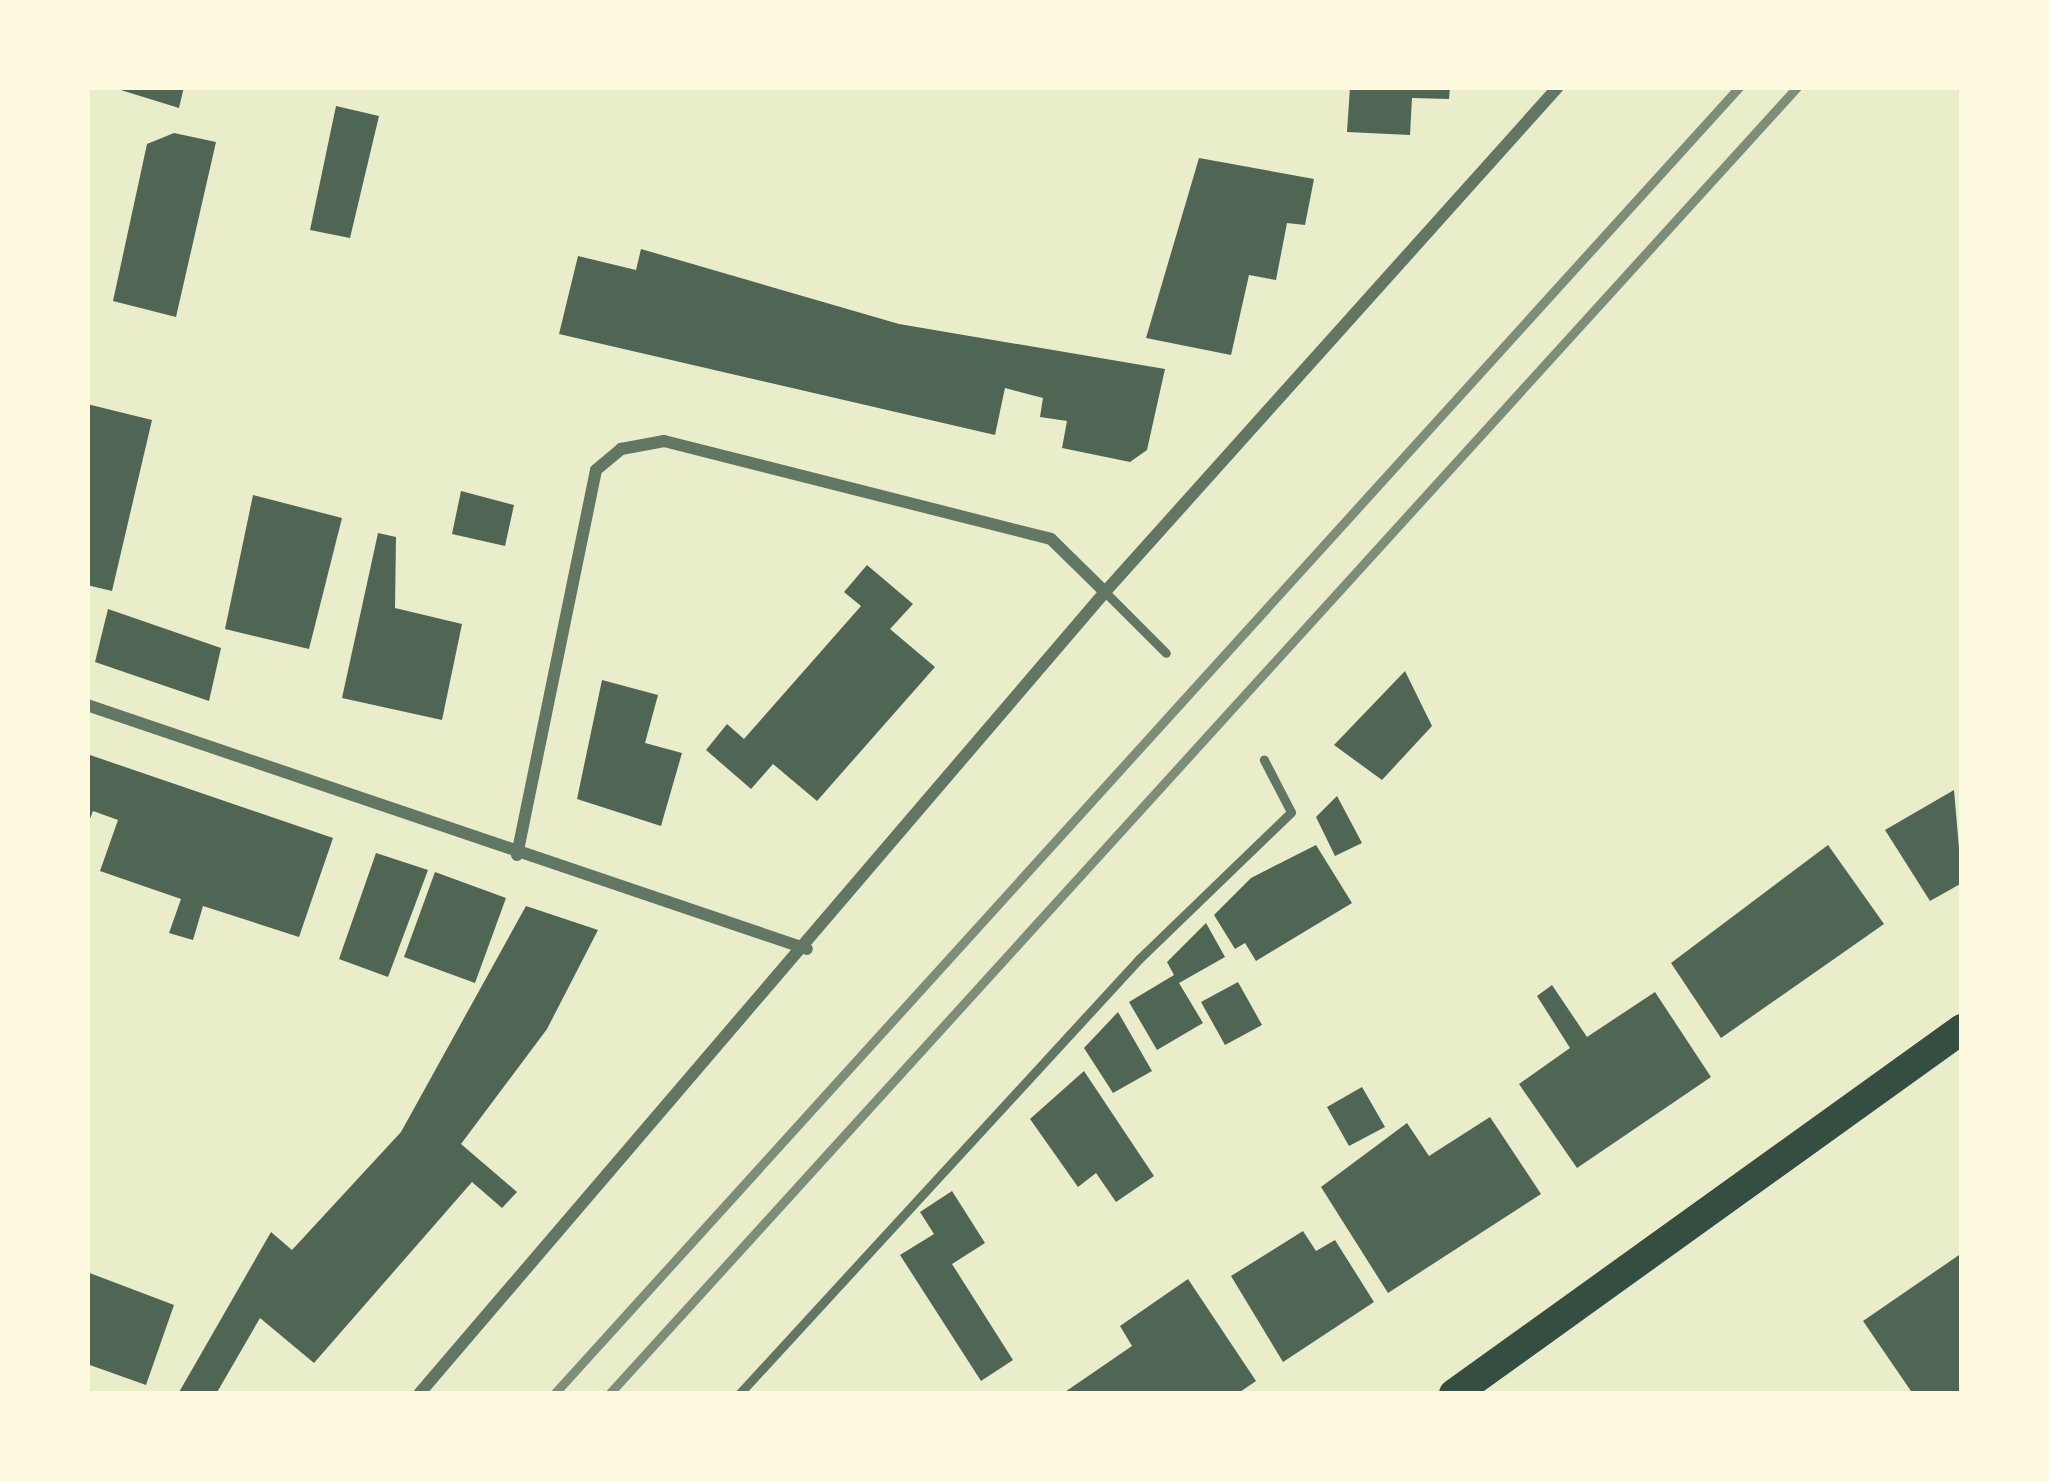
<!DOCTYPE html>
<style>
body{margin:0}
#map{position:relative;width:2049px;height:1481px;overflow:hidden;background:#e9edc9;font-family:Manrope,sans-serif}
div>[style]{position:absolute}
.building>*{inset:0;background:#4f6655}
.service>*{height:9px;margin:-4.5px;padding:0 4.5px;transform-origin:4.5px;border-radius:4.5px;background:#617663}
.minor>*{height:12px;margin:-6px;padding:0 6px;transform-origin:6px;border-radius:6px;background:#617663}
.primary>*{height:30px;margin:-15px;padding:0 15px;transform-origin:15px;border-radius:15px;background:#344e41}
.rail>*{height:9px;margin:-4.5px;padding:0 4.5px;transform-origin:4.5px;border-radius:4.5px;background:#7c8e77}
span{translate:-50% -50%;white-space:nowrap;text-align:center;line-height:1.15;-webkit-text-stroke:10px #fefae0;paint-order:stroke}
.frame{position:absolute;inset:0;border:90px solid #fefae0;pointer-events:none}
</style>
<div id="map">
<div class="building">
<div style="clip-path:polygon(111px 87px,184px 87px,179px 108px)"></div>
<div style="clip-path:polygon(1350px 87px,1450px 87px,1449px 99px,1412px 98px,1410px 135px,1347px 132px)"></div>
<div style="clip-path:polygon(336px 106px,379px 116px,350px 238px,310px 230px)"></div>
<div style="clip-path:polygon(174px 133px,216px 142px,176px 317px,113px 301px,147px 144px)"></div>
<div style="clip-path:polygon(1199px 158px,1314px 179px,1305px 225px,1287px 223px,1276px 280px,1249px 275px,1231px 355px,1146px 338px)"></div>
<div style="clip-path:polygon(641px 249px,899px 324px,1165px 369px,1147px 450px,1130px 462px,1062px 448px,1067px 421px,1040px 417px,1043px 398px,1005px 388px,995px 435px,559px 334px,578px 256px,636px 270px)"></div>
<div style="clip-path:polygon(87px 404px,152px 420px,112px 591px,87px 585px)"></div>
<div style="clip-path:polygon(461px 491px,514px 505px,505px 546px,452px 534px)"></div>
<div style="clip-path:polygon(253px 495px,342px 518px,309px 649px,225px 629px)"></div>
<div style="clip-path:polygon(378px 533px,396px 537px,395px 608px,462px 624px,442px 720px,342px 698px)"></div>
<div style="clip-path:polygon(867px 565px,913px 604px,890px 629px,935px 667px,817px 801px,773px 764px,751px 789px,706px 750px,727px 724px,744px 739px,861px 606px,844px 592px)"></div>
<div style="clip-path:polygon(108px 609px,221px 648px,209px 701px,95px 662px)"></div>
<div style="clip-path:polygon(1405px 671px,1432px 726px,1382px 780px,1334px 745px)"></div>
<div style="clip-path:polygon(602px 680px,658px 695px,645px 743px,682px 753px,661px 826px,577px 799px)"></div>
<div style="clip-path:polygon(87px 754px,333px 838px,299px 937px,203px 906px,193px 940px,169px 933px,181px 899px,100px 871px,118px 820px,93px 811px,87px 827px)"></div>
<div style="clip-path:polygon(1954px 790px,1962px 883px,1930px 901px,1885px 830px)"></div>
<div style="clip-path:polygon(1337px 796px,1362px 843px,1335px 856px,1316px 817px)"></div>
<div style="clip-path:polygon(1316px 845px,1352px 903px,1256px 961px,1245px 943px,1235px 949px,1214px 915px,1251px 878px)"></div>
<div style="clip-path:polygon(1828px 845px,1884px 924px,1721px 1038px,1671px 963px)"></div>
<div style="clip-path:polygon(376px 853px,428px 870px,388px 977px,339px 959px)"></div>
<div style="clip-path:polygon(435px 872px,506px 898px,475px 983px,404px 957px)"></div>
<div style="clip-path:polygon(526px 906px,598px 930px,547px 1029px,461px 1144px,517px 1192px,502px 1208px,472px 1182px,314px 1363px,260px 1318px,216px 1394px,178px 1394px,271px 1232px,292px 1250px,401px 1132px)"></div>
<div style="clip-path:polygon(1206px 923px,1225px 957px,1179px 983px,1203px 1023px,1157px 1050px,1129px 1002px,1174px 975px,1167px 962px)"></div>
<div style="clip-path:polygon(1238px 982px,1262px 1025px,1225px 1045px,1201px 1002px)"></div>
<div style="clip-path:polygon(1552px 985px,1587px 1037px,1655px 992px,1711px 1077px,1577px 1168px,1519px 1084px,1570px 1048px,1537px 996px)"></div>
<div style="clip-path:polygon(1118px 1012px,1152px 1071px,1113px 1093px,1084px 1048px)"></div>
<div style="clip-path:polygon(1084px 1071px,1154px 1176px,1116px 1202px,1096px 1173px,1078px 1187px,1030px 1119px)"></div>
<div style="clip-path:polygon(1362px 1087px,1385px 1127px,1349px 1146px,1327px 1107px)"></div>
<div style="clip-path:polygon(1490px 1117px,1541px 1194px,1388px 1293px,1321px 1187px,1407px 1123px,1429px 1156px)"></div>
<div style="clip-path:polygon(952px 1191px,985px 1243px,952px 1264px,1013px 1360px,981px 1381px,900px 1255px,934px 1234px,920px 1212px)"></div>
<div style="clip-path:polygon(1303px 1231px,1316px 1251px,1335px 1240px,1374px 1302px,1283px 1362px,1231px 1276px)"></div>
<div style="clip-path:polygon(1962px 1253px,1962px 1394px,1913px 1394px,1863px 1321px)"></div>
<div style="clip-path:polygon(87px 1272px,174px 1305px,146px 1385px,87px 1364px)"></div>
<div style="clip-path:polygon(1188px 1279px,1256px 1381px,1237px 1394px,1062px 1394px,1132px 1346px,1120px 1326px)"></div>
</div>
<div class="service">
<div style="left:1105px;top:592px;width:86px;rotate:45deg"></div>
<div style="left:739px;top:1394px;width:591px;rotate:-47.4deg"></div>
<div style="left:1139px;top:959px;width:211px;rotate:-44deg"></div>
<div style="left:1291px;top:812px;width:59px;rotate:-117.4deg"></div>
</div>
<div class="minor">
<div style="left:87px;top:705px;width:760px;rotate:18.72deg"></div>
<div style="left:517px;top:855px;width:393px;rotate:-78.4deg"></div>
<div style="left:596px;top:470px;width:33px;rotate:-40deg"></div>
<div style="left:621px;top:449px;width:44px;rotate:-10.5deg"></div>
<div style="left:664px;top:441px;width:399px;rotate:14.2deg"></div>
<div style="left:1051px;top:539px;width:76px;rotate:44.5deg"></div>
<div style="left:419px;top:1394px;width:1055px;rotate:-49.46deg"></div>
<div style="left:1105px;top:592px;width:678px;rotate:-48.11deg"></div>
</div>
<div class="primary">
<div style="left:1454px;top:1394px;width:626px;rotate:-35.7deg"></div>
</div>
<div class="rail">
<div style="left:554px;top:1394px;width:1764px;rotate:-47.8deg"></div>
<div style="left:609px;top:1394px;width:1766px;rotate:-47.73deg"></div>
</div>
<div class="frame"></div>
</div>
